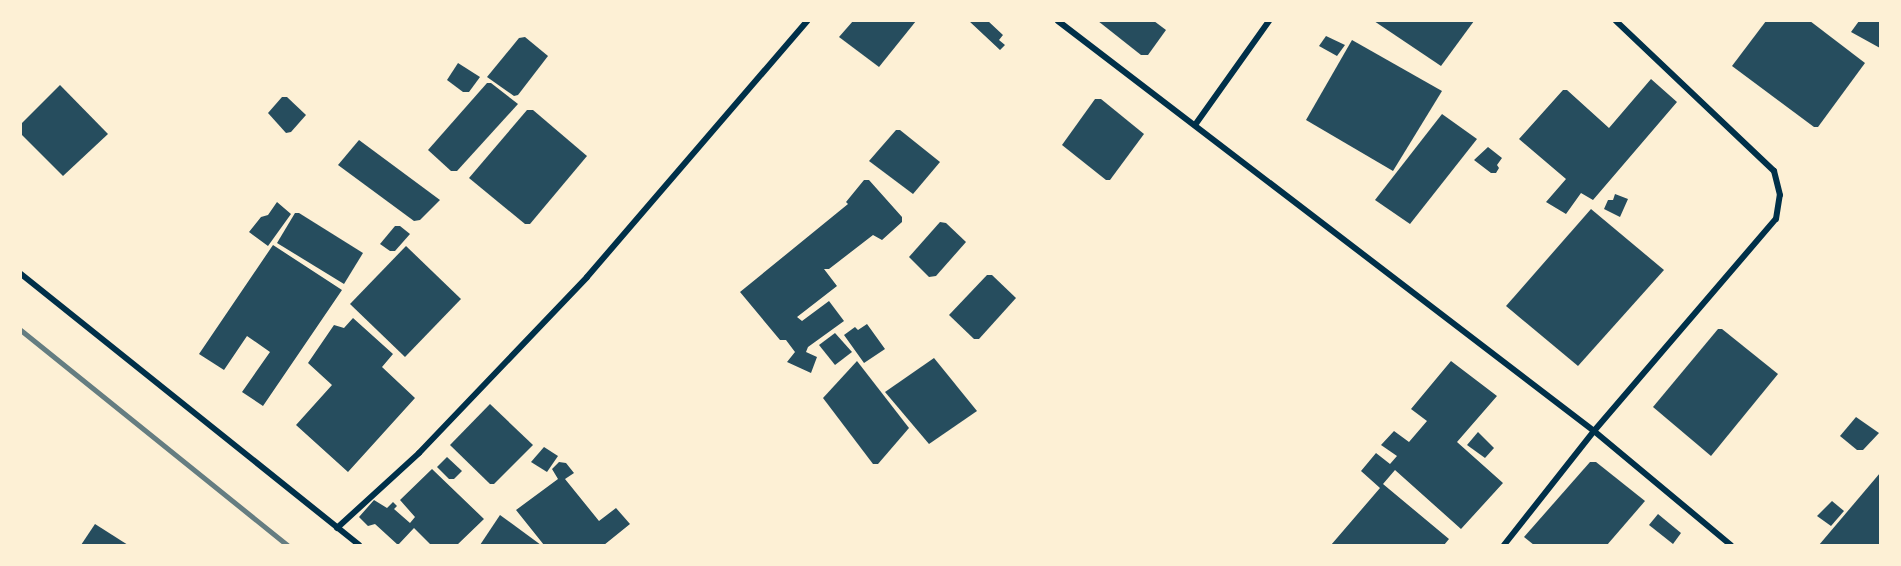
<!DOCTYPE html>
<style>
body{margin:0}
#map{position:relative;width:1901px;height:566px;overflow:hidden;background:#fdf0d5;font-family:"Source Sans 3",sans-serif}
div>[style]{position:absolute}
.building>*{inset:0;background:#264d5e}
.minor>*{height:6px;margin:-3px;padding:0 3px;transform-origin:3px;border-radius:3px;background:#003049}
.rail>*{height:4.5px;margin:-2.25px;padding:0 2.25px;transform-origin:2.25px;border-radius:2.25px;background:#657d81}
span{translate:-50% -50%;white-space:nowrap;text-align:center;line-height:1.15;-webkit-text-stroke:4.5px #fdf0d5;paint-order:stroke}
.frame{position:absolute;inset:0;border:22px solid #fdf0d5;pointer-events:none}
</style>
<div id="map">
<div class="building">
<div style="clip-path:polygon(853px 21px,916px 21px,879px 67px,839px 37px)"></div>
<div style="clip-path:polygon(969px 21px,988px 21px,1003px 35px,999px 40px,1005px 45px,1000px 50px)"></div>
<div style="clip-path:polygon(1098px 21px,1154px 21px,1166px 30px,1148px 55px,1141px 55px)"></div>
<div style="clip-path:polygon(1374px 21px,1474px 21px,1441px 66px)"></div>
<div style="clip-path:polygon(1766px 21px,1810px 21px,1865px 63px,1818px 127px,1814px 127px,1732px 66px)"></div>
<div style="clip-path:polygon(1859px 21px,1880px 21px,1880px 48px,1851px 32px)"></div>
<div style="clip-path:polygon(1326px 36px,1345px 45px,1337px 56px,1319px 46px)"></div>
<div style="clip-path:polygon(525px 37px,548px 56px,518px 95px,514px 96px,487px 77px,519px 38px)"></div>
<div style="clip-path:polygon(1352px 40px,1442px 91px,1393px 171px,1306px 120px)"></div>
<div style="clip-path:polygon(458px 63px,480px 77px,469px 92px,463px 92px,447px 80px)"></div>
<div style="clip-path:polygon(1651px 79px,1677px 102px,1593px 200px,1581px 193px,1566px 214px,1546px 202px,1566px 179px,1519px 139px,1563px 90px,1567px 90px,1609px 128px)"></div>
<div style="clip-path:polygon(487px 83px,491px 83px,518px 104px,457px 171px,451px 171px,428px 150px)"></div>
<div style="clip-path:polygon(60px 85px,108px 134px,63px 176px,21px 134px,21px 124px)"></div>
<div style="clip-path:polygon(282px 97px,287px 97px,306px 115px,291px 132px,286px 133px,268px 113px)"></div>
<div style="clip-path:polygon(1095px 99px,1101px 99px,1144px 134px,1110px 180px,1106px 180px,1062px 145px)"></div>
<div style="clip-path:polygon(527px 110px,533px 110px,587px 156px,530px 224px,525px 224px,469px 178px)"></div>
<div style="clip-path:polygon(1442px 114px,1477px 139px,1410px 224px,1375px 200px)"></div>
<div style="clip-path:polygon(896px 130px,900px 130px,940px 162px,913px 194px,869px 161px)"></div>
<div style="clip-path:polygon(359px 140px,440px 200px,420px 220px,414px 221px,338px 165px)"></div>
<div style="clip-path:polygon(1488px 147px,1502px 158px,1497px 165px,1499px 168px,1496px 173px,1491px 173px,1474px 160px)"></div>
<div style="clip-path:polygon(864px 180px,869px 180px,902px 217px,902px 222px,882px 240px,873px 235px,829px 269px,824px 269px,837px 286px,797px 317px,802px 321px,829px 301px,844px 321px,808px 347px,806px 352px,817px 357px,811px 373px,787px 362px,795px 352px,786px 340px,780px 340px,740px 292px,848px 204px,846px 202px)"></div>
<div style="clip-path:polygon(1615px 194px,1628px 199px,1620px 217px,1604px 209px,1608px 200px,1613px 200px)"></div>
<div style="clip-path:polygon(277px 202px,291px 214px,268px 246px,249px 232px,261px 217px,268px 215px)"></div>
<div style="clip-path:polygon(1591px 209px,1664px 270px,1578px 366px,1506px 306px)"></div>
<div style="clip-path:polygon(295px 213px,299px 213px,363px 253px,344px 284px,277px 243px)"></div>
<div style="clip-path:polygon(940px 222px,946px 223px,966px 242px,936px 276px,929px 277px,909px 257px)"></div>
<div style="clip-path:polygon(395px 226px,400px 226px,410px 234px,395px 251px,390px 251px,380px 244px)"></div>
<div style="clip-path:polygon(273px 245px,342px 290px,263px 406px,242px 392px,270px 352px,247px 336px,224px 370px,199px 354px)"></div>
<div style="clip-path:polygon(406px 246px,461px 299px,405px 357px,350px 304px)"></div>
<div style="clip-path:polygon(987px 275px,992px 275px,1016px 298px,979px 339px,974px 339px,949px 315px)"></div>
<div style="clip-path:polygon(353px 318px,393px 354px,382px 367px,415px 398px,348px 472px,296px 425px,332px 385px,308px 363px,334px 325px,344px 328px)"></div>
<div style="clip-path:polygon(867px 324px,885px 349px,864px 363px,844px 335px,855px 327px,858px 330px)"></div>
<div style="clip-path:polygon(1718px 329px,1722px 329px,1778px 374px,1711px 456px,1653px 407px)"></div>
<div style="clip-path:polygon(835px 333px,852px 352px,835px 365px,819px 345px)"></div>
<div style="clip-path:polygon(934px 358px,977px 411px,929px 444px,885px 392px)"></div>
<div style="clip-path:polygon(857px 361px,909px 428px,878px 464px,873px 464px,823px 398px)"></div>
<div style="clip-path:polygon(1451px 361px,1497px 396px,1457px 442px,1503px 483px,1461px 529px,1395px 470px,1383px 484px,1449px 539px,1444px 545px,1331px 545px,1380px 488px,1361px 471px,1376px 453px,1390px 464px,1397px 456px,1381px 445px,1394px 431px,1409px 442px,1427px 421px,1411px 409px)"></div>
<div style="clip-path:polygon(490px 404px,533px 445px,494px 484px,490px 484px,450px 445px)"></div>
<div style="clip-path:polygon(1856px 417px,1879px 433px,1863px 450px,1857px 450px,1840px 436px)"></div>
<div style="clip-path:polygon(1478px 432px,1494px 448px,1485px 458px,1467px 445px)"></div>
<div style="clip-path:polygon(544px 447px,558px 456px,547px 472px,531px 462px)"></div>
<div style="clip-path:polygon(447px 457px,462px 471px,454px 479px,449px 479px,437px 467px)"></div>
<div style="clip-path:polygon(559px 462px,566px 463px,574px 473px,565px 479px,599px 521px,616px 508px,630px 524px,604px 545px,544px 545px,516px 510px,558px 479px,552px 469px)"></div>
<div style="clip-path:polygon(1590px 462px,1596px 462px,1645px 501px,1607px 545px,1534px 545px,1524px 537px)"></div>
<div style="clip-path:polygon(432px 469px,484px 519px,457px 545px,431px 545px,414px 528px,398px 545px,375px 524px,368px 526px,359px 517px,374px 500px,387px 508px,393px 502px,397px 506px,394px 509px,410px 523px,415px 517px,400px 500px)"></div>
<div style="clip-path:polygon(1880px 473px,1880px 545px,1819px 545px)"></div>
<div style="clip-path:polygon(1832px 501px,1844px 511px,1831px 526px,1817px 516px)"></div>
<div style="clip-path:polygon(1658px 514px,1681px 533px,1673px 544px,1649px 525px)"></div>
<div style="clip-path:polygon(500px 515px,541px 545px,480px 545px)"></div>
<div style="clip-path:polygon(95px 524px,128px 545px,81px 545px)"></div>
</div>
<div class="minor">
<div style="left:1058px;top:21px;width:675px;rotate:37.41deg"></div>
<div style="left:1594px;top:431px;width:178px;rotate:39.8deg"></div>
<div style="left:1195px;top:125px;width:128px;rotate:-54.6deg"></div>
<div style="left:21px;top:274px;width:433px;rotate:38.7deg"></div>
<div style="left:337px;top:528px;width:111px;rotate:-42.4deg"></div>
<div style="left:419px;top:453px;width:243px;rotate:-46.3deg"></div>
<div style="left:587px;top:277px;width:338px;rotate:-49.3deg"></div>
<div style="left:1504px;top:545px;width:145px;rotate:-51.7deg"></div>
<div style="left:1594px;top:431px;width:279px;rotate:-49.4deg"></div>
<div style="left:1776px;top:219px;width:24px;rotate:-81deg"></div>
<div style="left:1780px;top:195px;width:25px;rotate:-104deg"></div>
<div style="left:1774px;top:171px;width:218px;rotate:-136.5deg"></div>
</div>
<div class="rail">
<div style="left:21px;top:330px;width:342px;rotate:38.9deg"></div>
</div>
<div class="frame"></div>
</div>
